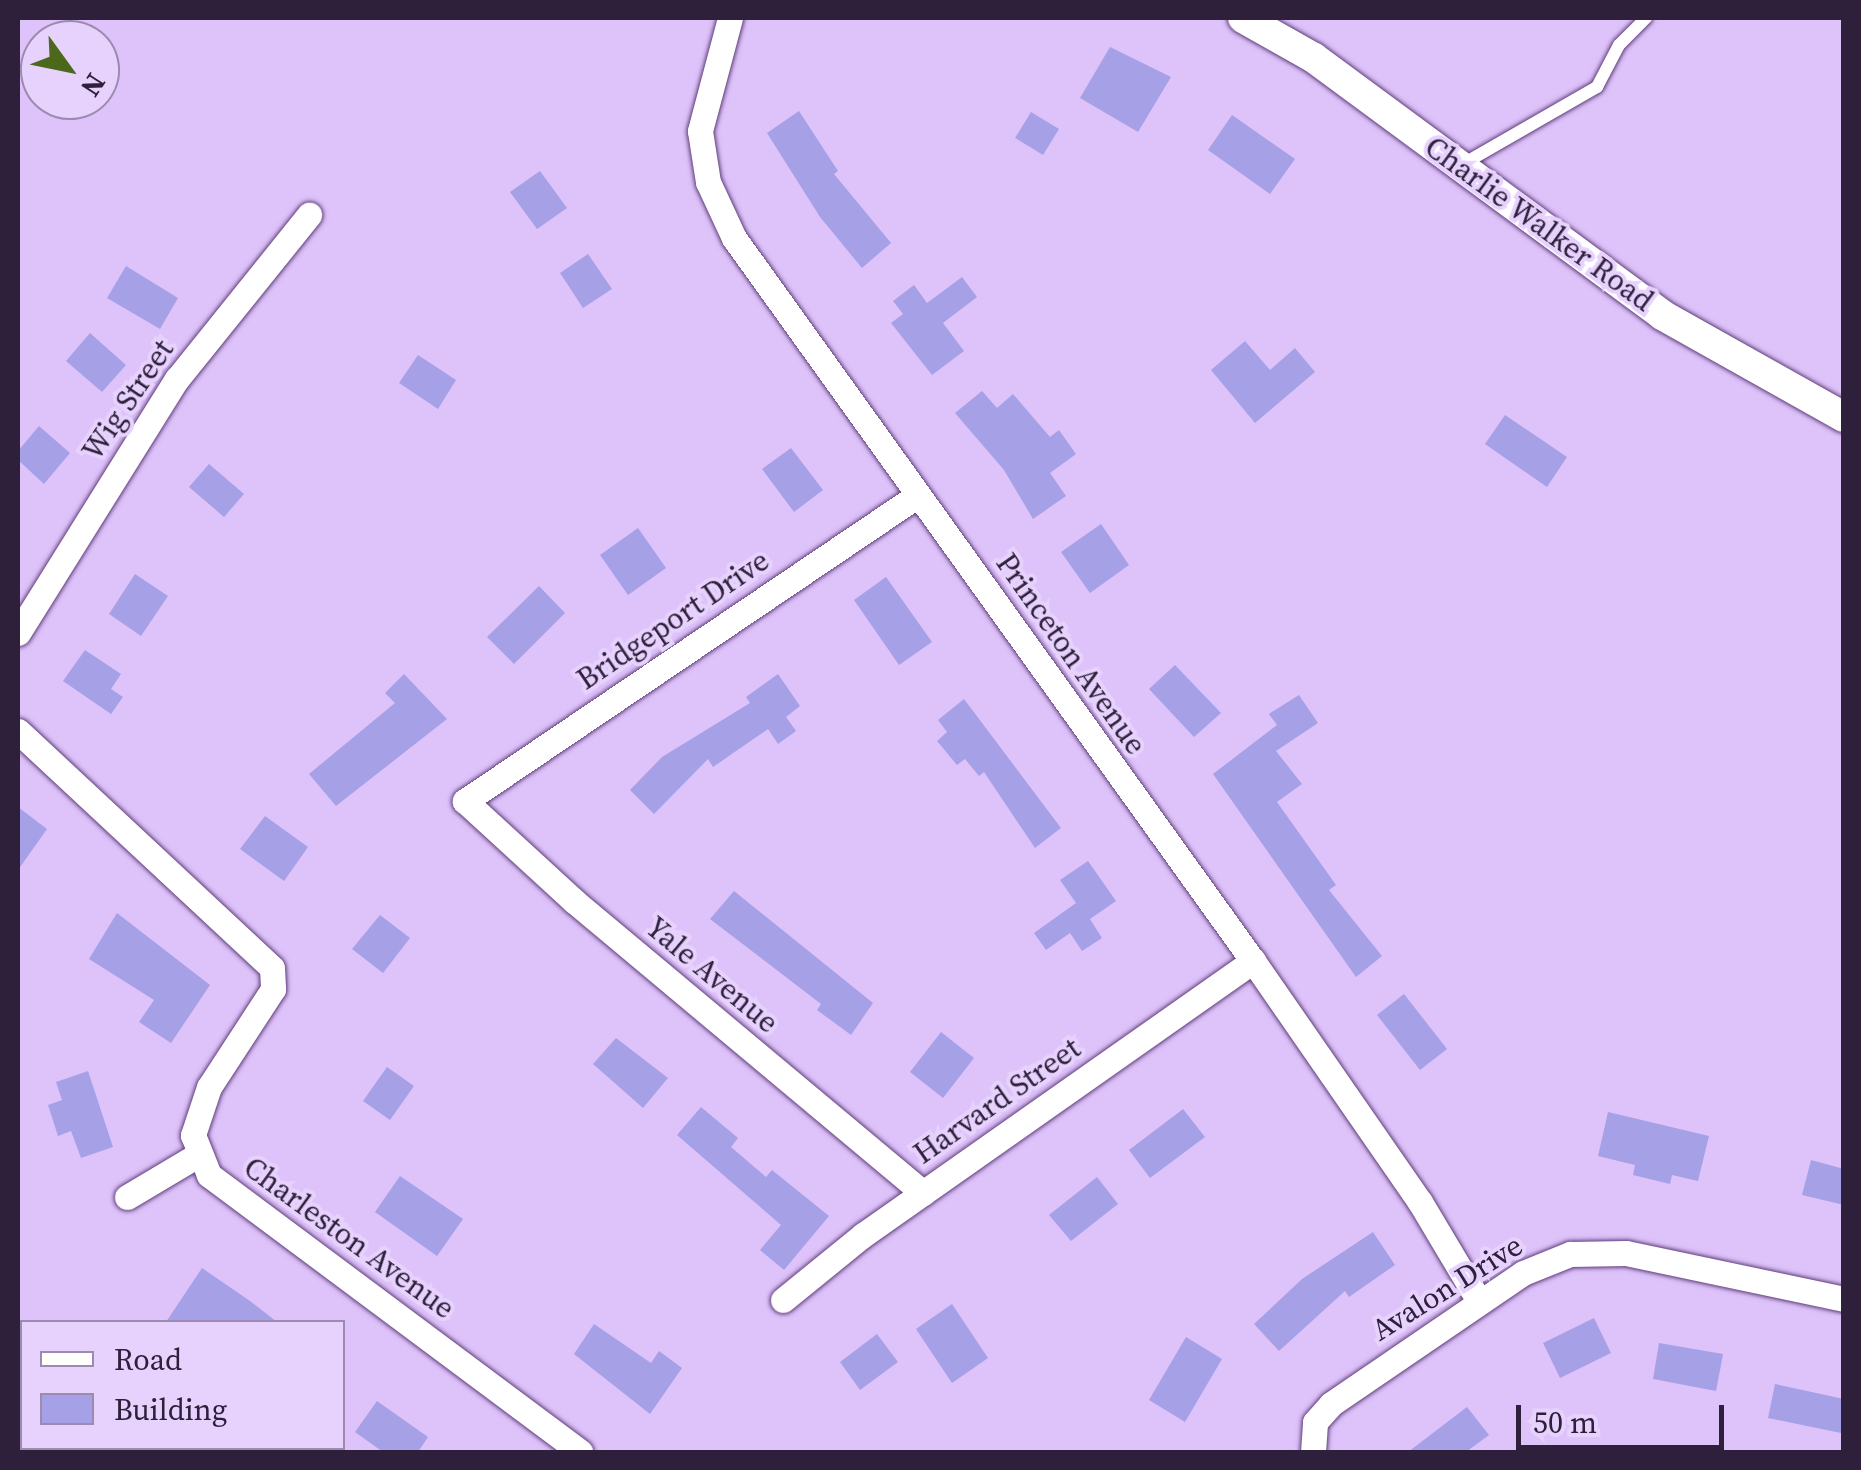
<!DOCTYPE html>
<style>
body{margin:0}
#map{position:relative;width:1861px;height:1470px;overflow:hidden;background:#dec2fa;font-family:"Source Serif 4",serif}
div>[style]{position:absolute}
.building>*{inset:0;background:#a6a0e7}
.roads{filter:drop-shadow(0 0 2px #5f3e7b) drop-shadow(0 0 2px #5f3e7b)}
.service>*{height:12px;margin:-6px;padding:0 6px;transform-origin:6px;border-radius:6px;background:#fff}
.minor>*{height:25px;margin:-12.5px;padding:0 12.5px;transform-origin:12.5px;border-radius:12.5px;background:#fff}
.tertiary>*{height:30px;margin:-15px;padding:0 15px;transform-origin:15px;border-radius:15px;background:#fff}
span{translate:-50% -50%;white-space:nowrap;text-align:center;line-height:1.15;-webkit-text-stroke:8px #e7d2fd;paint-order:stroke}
.street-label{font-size:30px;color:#2e203b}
.frame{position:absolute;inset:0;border:20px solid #2e203b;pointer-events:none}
.legend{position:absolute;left:20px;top:1320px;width:325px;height:130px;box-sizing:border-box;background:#e7d2fd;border:2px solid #9d8baf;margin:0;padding:12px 18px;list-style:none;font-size:30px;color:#2e203b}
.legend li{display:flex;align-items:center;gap:20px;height:50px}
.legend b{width:50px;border:2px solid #9d8baf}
.north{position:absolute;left:20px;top:20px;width:100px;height:100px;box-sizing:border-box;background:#e7d2fd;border:2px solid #9d8baf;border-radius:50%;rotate:123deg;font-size:28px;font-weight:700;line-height:40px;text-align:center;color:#2e203b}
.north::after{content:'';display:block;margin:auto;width:35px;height:45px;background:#4c681b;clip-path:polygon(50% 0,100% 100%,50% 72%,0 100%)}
.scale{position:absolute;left:1516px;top:1405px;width:208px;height:45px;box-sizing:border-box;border:5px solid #2e203b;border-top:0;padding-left:12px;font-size:30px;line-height:35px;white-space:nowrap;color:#2e203b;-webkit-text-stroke:8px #e7d2fd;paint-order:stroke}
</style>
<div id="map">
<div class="building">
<div style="clip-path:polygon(1110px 47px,1171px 77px,1138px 132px,1080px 98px)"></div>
<div style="clip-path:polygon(799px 111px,838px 171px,834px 174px,891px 243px,862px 268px,820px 217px,767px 133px)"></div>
<div style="clip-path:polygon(1031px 112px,1059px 129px,1043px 155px,1015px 138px)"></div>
<div style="clip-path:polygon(1232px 115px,1295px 159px,1270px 194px,1208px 150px)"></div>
<div style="clip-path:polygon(540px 171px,567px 208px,537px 229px,510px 192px)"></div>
<div style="clip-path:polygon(588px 254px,612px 289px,583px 308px,560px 273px)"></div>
<div style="clip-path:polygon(126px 266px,178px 298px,160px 329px,107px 298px)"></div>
<div style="clip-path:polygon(962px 277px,977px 297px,943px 323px,964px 351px,932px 375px,891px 323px,903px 314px,893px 301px,914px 285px,927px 303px)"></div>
<div style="clip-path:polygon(90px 333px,126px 365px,102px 392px,66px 361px)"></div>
<div style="clip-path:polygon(1245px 341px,1270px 370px,1295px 348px,1315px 372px,1255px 423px,1211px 370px)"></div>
<div style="clip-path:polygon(418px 355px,456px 380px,438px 409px,399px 383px)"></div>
<div style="clip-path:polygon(982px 391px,997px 408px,1013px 394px,1050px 437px,1059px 430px,1076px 454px,1050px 473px,1066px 496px,1033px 519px,1004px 470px,955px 413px)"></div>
<div style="clip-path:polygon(1505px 415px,1567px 457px,1547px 487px,1485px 444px)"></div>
<div style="clip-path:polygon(39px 426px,70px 453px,44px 484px,18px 460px,18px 451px)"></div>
<div style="clip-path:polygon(791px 448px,823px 490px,794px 512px,762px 469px)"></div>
<div style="clip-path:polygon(209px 464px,244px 494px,224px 517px,189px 487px)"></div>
<div style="clip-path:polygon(1101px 524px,1129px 565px,1090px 593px,1061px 552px)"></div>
<div style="clip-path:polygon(638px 528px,666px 568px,628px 595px,600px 555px)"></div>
<div style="clip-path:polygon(135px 574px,168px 596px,141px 636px,109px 614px)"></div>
<div style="clip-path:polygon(886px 577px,932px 642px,899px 665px,854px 600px)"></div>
<div style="clip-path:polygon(539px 586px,565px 613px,514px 664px,487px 637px)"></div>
<div style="clip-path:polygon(85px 650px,121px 674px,111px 689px,123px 697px,111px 714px,63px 681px)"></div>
<div style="clip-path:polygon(1175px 665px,1221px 713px,1194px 737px,1149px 689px)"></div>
<div style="clip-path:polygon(404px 674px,447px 719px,336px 806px,309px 774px,395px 703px,385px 693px)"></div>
<div style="clip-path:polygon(778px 674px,800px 706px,786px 717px,796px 731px,778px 744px,768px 729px,713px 767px,708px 759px,654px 814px,630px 790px,662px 757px,750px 703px,746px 697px)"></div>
<div style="clip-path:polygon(1299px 695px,1318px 723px,1276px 751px,1302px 784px,1277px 802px,1336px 885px,1329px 890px,1382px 956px,1356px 977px,1213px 774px,1277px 725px,1269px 714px)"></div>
<div style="clip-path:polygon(964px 699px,1061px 828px,1035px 848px,984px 772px,979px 776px,965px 759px,957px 765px,937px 741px,947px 732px,938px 720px)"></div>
<div style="clip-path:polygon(18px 807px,47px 829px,18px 870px)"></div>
<div style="clip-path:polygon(265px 816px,308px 847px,284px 881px,240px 849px)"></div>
<div style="clip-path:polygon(1088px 861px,1116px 901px,1090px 919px,1102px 938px,1082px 951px,1070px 933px,1046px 950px,1034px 933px,1076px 903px,1060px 880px)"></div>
<div style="clip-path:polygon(734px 891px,873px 1003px,851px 1035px,817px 1010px,821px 1004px,710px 919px)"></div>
<div style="clip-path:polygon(117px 913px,210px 985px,171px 1043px,139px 1022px,154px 1000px,89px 959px)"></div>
<div style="clip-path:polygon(380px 915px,410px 938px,383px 973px,352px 949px)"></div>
<div style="clip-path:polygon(1404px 994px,1447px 1049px,1420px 1070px,1377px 1015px)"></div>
<div style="clip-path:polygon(941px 1032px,974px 1058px,943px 1098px,910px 1072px)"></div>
<div style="clip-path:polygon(616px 1038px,668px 1078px,643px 1108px,593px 1064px)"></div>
<div style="clip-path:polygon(387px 1067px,414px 1086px,390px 1120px,363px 1101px)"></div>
<div style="clip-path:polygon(88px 1071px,113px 1147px,81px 1158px,71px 1131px,58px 1136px,48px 1105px,62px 1100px,56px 1082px)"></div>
<div style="clip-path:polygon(701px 1107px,738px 1138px,731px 1147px,766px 1177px,772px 1170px,829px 1216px,784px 1270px,760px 1250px,781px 1225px,677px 1135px)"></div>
<div style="clip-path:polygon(1183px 1109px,1205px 1137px,1150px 1178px,1129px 1150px)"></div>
<div style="clip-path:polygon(1608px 1112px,1709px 1136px,1698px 1181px,1672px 1175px,1670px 1184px,1633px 1175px,1635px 1165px,1598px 1156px)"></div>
<div style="clip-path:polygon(1811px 1160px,1844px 1169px,1844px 1205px,1802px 1195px)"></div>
<div style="clip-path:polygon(400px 1176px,463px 1219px,437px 1256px,375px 1212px)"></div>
<div style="clip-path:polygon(1097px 1177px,1118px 1204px,1071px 1241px,1049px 1215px)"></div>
<div style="clip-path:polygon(1373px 1232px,1395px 1265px,1349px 1297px,1345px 1291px,1279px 1351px,1254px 1324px,1302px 1279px)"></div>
<div style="clip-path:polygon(202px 1268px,250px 1301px,277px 1322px,166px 1322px)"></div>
<div style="clip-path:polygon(952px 1304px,988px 1358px,952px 1383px,916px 1329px)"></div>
<div style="clip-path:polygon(1594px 1318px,1611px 1353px,1560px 1378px,1543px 1343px)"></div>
<div style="clip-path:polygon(594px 1324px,651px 1363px,659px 1351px,682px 1368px,650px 1414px,574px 1354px)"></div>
<div style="clip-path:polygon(877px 1334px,898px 1362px,860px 1390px,840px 1362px)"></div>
<div style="clip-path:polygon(1186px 1337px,1222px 1359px,1185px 1422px,1149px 1400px)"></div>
<div style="clip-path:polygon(1659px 1343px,1723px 1354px,1716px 1391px,1653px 1379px)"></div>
<div style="clip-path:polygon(1775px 1384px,1844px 1399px,1841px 1433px,1768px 1418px)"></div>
<div style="clip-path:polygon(377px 1401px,428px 1437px,418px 1452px,383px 1452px,355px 1432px)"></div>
<div style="clip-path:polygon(1467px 1407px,1489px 1435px,1466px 1452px,1408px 1452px)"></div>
</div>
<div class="roads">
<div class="service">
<div style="left:1463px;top:164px;width:155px;rotate:-29.9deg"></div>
<div style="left:1597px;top:87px;width:47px;rotate:-62.4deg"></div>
<div style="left:1619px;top:45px;width:38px;rotate:-45deg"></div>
</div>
<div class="minor">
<div style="left:730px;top:18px;width:117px;rotate:104.9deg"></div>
<div style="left:700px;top:131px;width:52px;rotate:81.1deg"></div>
<div style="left:708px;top:182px;width:62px;rotate:65.1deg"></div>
<div style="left:734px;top:238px;width:890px;rotate:54.33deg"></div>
<div style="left:1253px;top:961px;width:293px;rotate:55.3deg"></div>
<div style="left:1420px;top:1202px;width:115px;rotate:59.2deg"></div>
<div style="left:918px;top:495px;width:547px;rotate:145.96deg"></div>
<div style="left:465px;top:801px;width:148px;rotate:42.5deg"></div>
<div style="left:574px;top:901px;width:455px;rotate:39.9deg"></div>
<div style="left:18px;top:633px;width:300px;rotate:-58deg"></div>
<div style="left:177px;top:379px;width:211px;rotate:-51.2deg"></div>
<div style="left:18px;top:731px;width:347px;rotate:43deg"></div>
<div style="left:272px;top:968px;width:21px;rotate:87deg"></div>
<div style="left:273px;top:989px;width:117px;rotate:123.1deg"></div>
<div style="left:209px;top:1087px;width:51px;rotate:108.4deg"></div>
<div style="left:193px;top:1135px;width:43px;rotate:68.2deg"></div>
<div style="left:209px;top:1175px;width:463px;rotate:36.7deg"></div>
<div style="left:127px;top:1197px;width:80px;rotate:-30.7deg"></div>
<div style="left:783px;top:1300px;width:103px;rotate:-39.1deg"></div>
<div style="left:863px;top:1235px;width:477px;rotate:-35.1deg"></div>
<div style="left:1313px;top:1452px;width:30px;rotate:-86deg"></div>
<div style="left:1315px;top:1422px;width:24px;rotate:-48deg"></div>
<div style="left:1331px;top:1404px;width:232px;rotate:-34.3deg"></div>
<div style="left:1523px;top:1273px;width:51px;rotate:-22deg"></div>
<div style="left:1570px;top:1254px;width:56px;rotate:-1deg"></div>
<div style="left:1626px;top:1253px;width:223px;rotate:11.9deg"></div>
</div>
<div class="tertiary">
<div style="left:1243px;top:18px;width:81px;rotate:29.4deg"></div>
<div style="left:1314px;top:58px;width:433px;rotate:36.4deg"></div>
<div style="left:1662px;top:315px;width:209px;rotate:29.3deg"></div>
</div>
</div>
<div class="street-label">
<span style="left:1539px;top:224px;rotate:36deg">Charlie Walker Road</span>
<span style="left:128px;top:400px;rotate:-56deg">Wig Street</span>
<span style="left:673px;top:620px;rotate:-34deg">Bridgeport Drive</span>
<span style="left:1071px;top:654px;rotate:55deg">Princeton Avenue</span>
<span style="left:712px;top:975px;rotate:40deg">Yale Avenue</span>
<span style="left:997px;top:1101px;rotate:-35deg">Harvard Street</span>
<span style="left:349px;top:1238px;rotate:36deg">Charleston Avenue</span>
<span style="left:1447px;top:1288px;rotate:-32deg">Avalon Drive</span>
</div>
<div class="frame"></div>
<ul class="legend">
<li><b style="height:12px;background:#fff"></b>Road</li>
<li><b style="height:28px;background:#a6a0e7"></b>Building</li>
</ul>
<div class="north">N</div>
<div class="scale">50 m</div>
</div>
